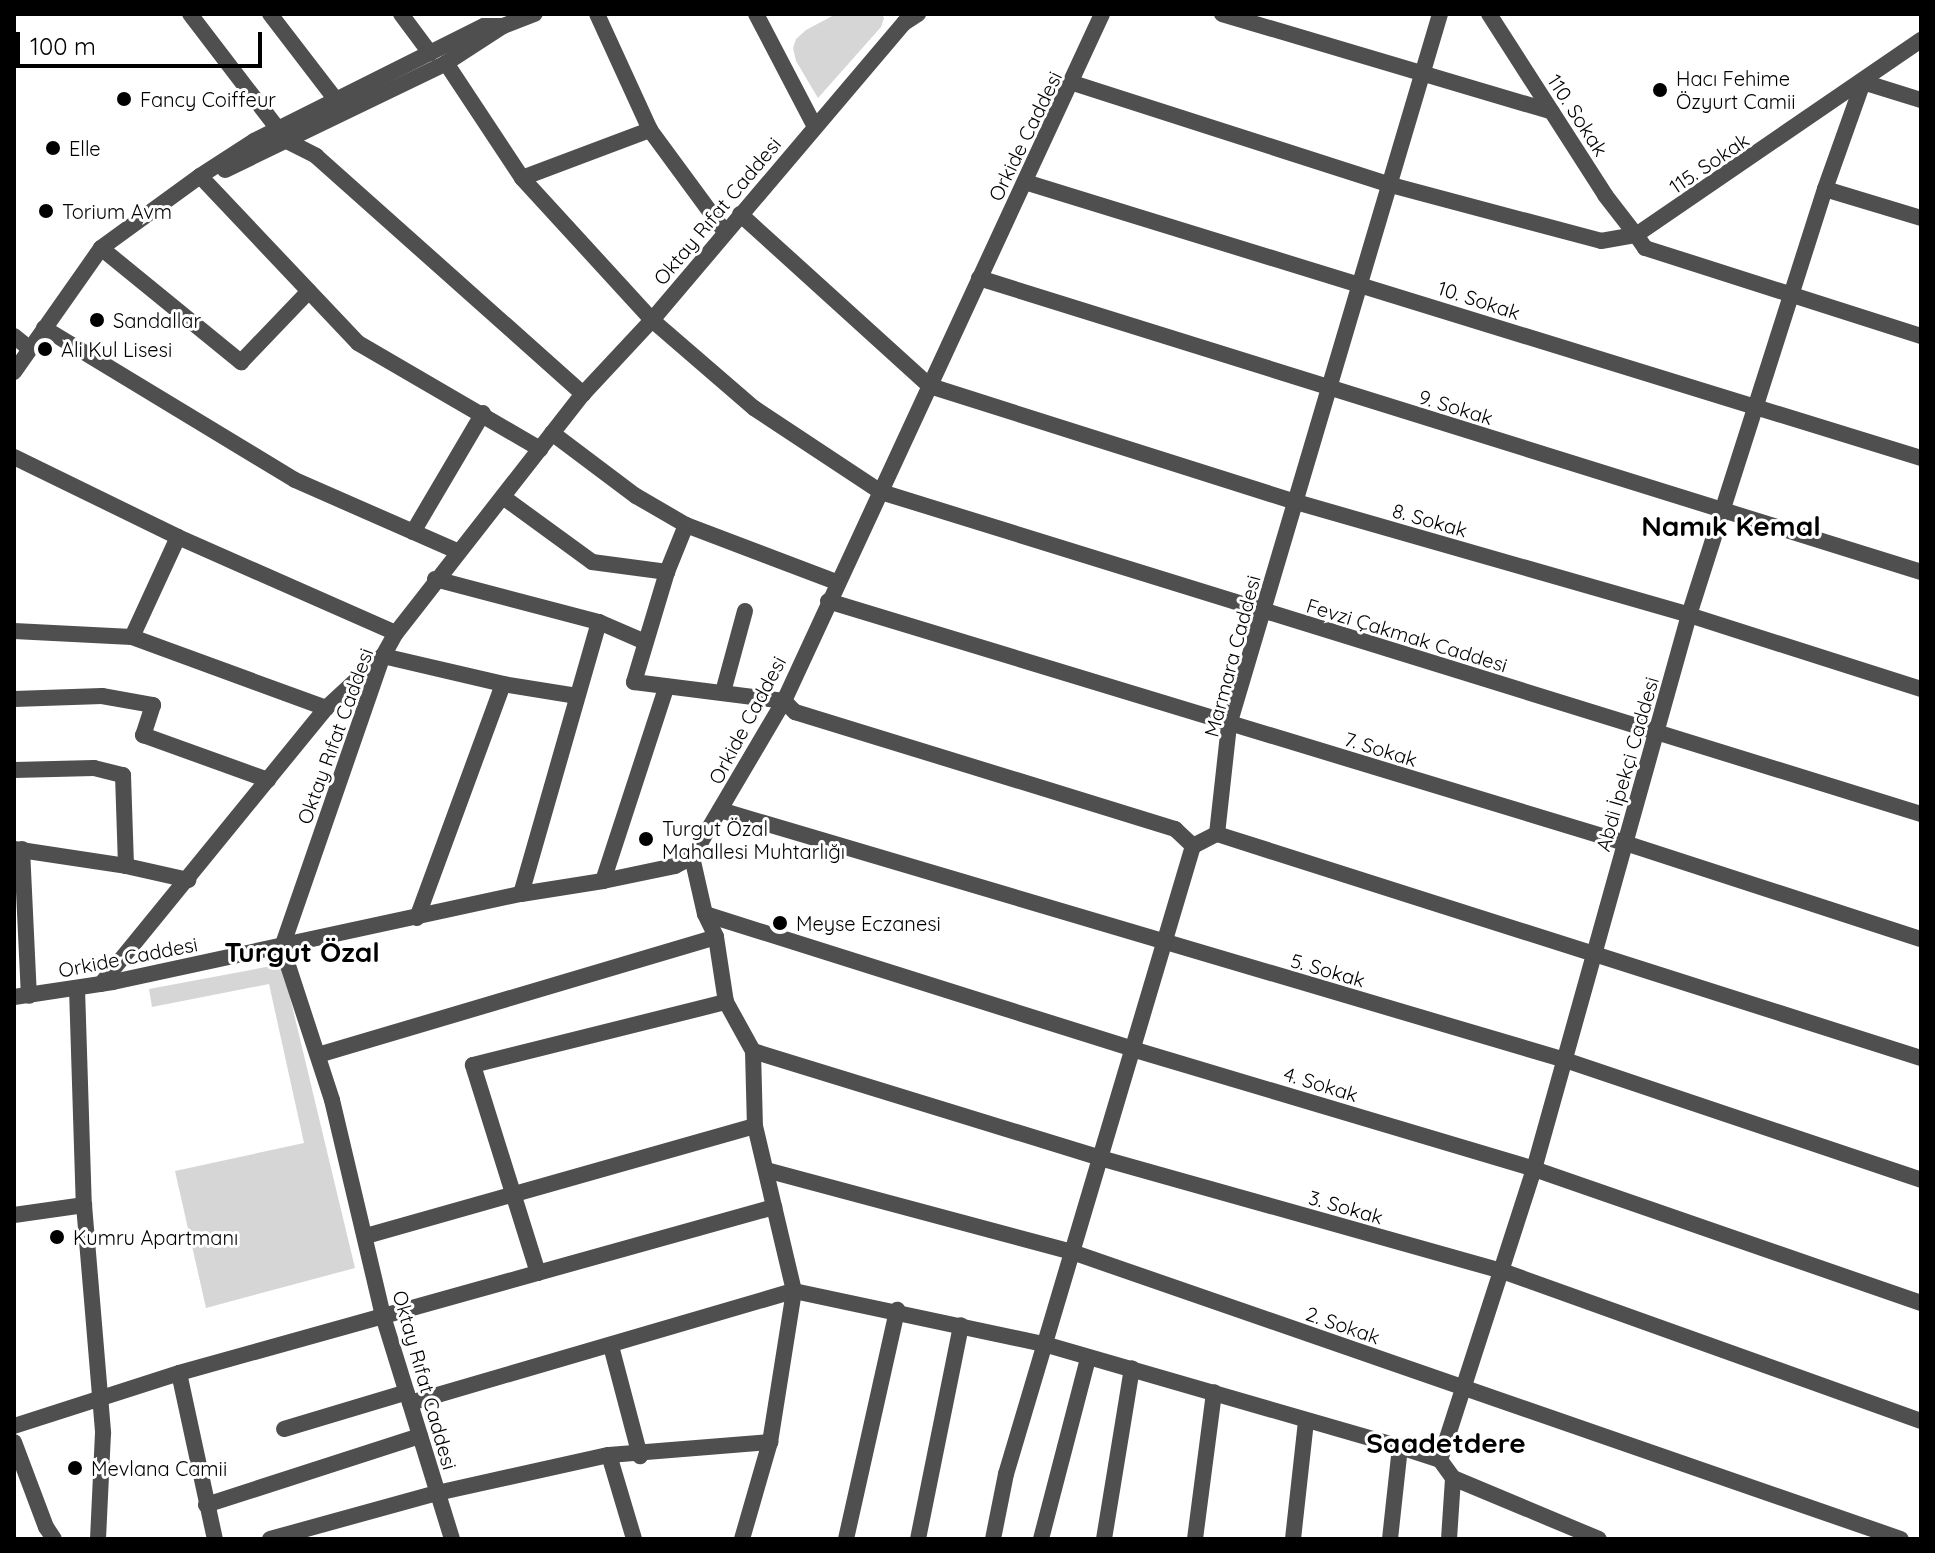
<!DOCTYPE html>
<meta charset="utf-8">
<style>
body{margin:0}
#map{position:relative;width:1935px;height:1553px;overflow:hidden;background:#fff;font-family:Quicksand,sans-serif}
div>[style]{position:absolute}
.green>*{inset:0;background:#d6d6d6}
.minor>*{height:16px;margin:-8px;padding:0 8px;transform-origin:8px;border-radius:8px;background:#4f4f4f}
.tertiary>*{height:16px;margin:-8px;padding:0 8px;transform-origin:8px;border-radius:8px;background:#4f4f4f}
.dots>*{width:22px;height:22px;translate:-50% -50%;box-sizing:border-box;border:4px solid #fff;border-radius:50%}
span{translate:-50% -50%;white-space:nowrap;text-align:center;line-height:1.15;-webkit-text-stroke:6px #fff;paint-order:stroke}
.poi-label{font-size:20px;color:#000}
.left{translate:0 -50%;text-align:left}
.street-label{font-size:20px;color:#000}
.district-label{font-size:28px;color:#000;font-weight:700}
.frame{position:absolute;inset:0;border:16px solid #000;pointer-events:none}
.scale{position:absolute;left:16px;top:32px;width:246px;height:36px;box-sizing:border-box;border:4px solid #000;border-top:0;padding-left:10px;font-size:24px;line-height:28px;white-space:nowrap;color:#000;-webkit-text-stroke:6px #fff;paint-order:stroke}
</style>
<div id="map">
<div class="green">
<div style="clip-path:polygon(836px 14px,882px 14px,884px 18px,881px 27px,818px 98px,796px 61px,793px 48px,796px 39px,806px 30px)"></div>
<div style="clip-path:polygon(282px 964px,355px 1268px,206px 1308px,175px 1171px,304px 1143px,269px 984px,152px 1007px,149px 989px)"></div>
</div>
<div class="minor">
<div style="left:190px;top:14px;width:145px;rotate:52.6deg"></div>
<div style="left:270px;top:14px;width:108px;rotate:52.5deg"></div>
<div style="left:401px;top:14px;width:49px;rotate:53.4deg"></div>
<div style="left:597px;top:14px;width:128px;rotate:65.4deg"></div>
<div style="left:650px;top:130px;width:127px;rotate:53.7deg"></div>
<div style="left:756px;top:14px;width:125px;rotate:62.4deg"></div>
<div style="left:1222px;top:14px;width:344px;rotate:16.5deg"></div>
<div style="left:446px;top:63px;width:138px;rotate:56.5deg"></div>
<div style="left:522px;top:178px;width:193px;rotate:47.5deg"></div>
<div style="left:652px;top:320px;width:135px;rotate:40.8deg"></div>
<div style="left:754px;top:408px;width:152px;rotate:33.5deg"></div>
<div style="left:881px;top:492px;width:1089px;rotate:17.2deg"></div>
<div style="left:1073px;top:83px;width:334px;rotate:17.8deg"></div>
<div style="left:1391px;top:185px;width:217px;rotate:14.9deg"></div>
<div style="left:1601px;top:241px;width:36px;rotate:-10deg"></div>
<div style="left:1636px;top:235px;width:16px;rotate:55deg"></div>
<div style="left:1645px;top:248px;width:290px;rotate:17.7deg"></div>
<div style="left:287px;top:141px;width:33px;rotate:27deg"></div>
<div style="left:316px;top:156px;width:358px;rotate:41.7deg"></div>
<div style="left:200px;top:176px;width:230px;rotate:46.6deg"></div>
<div style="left:358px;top:343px;width:211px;rotate:30.2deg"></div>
<div style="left:522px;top:178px;width:137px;rotate:-20.6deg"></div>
<div style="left:1025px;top:182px;width:938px;rotate:17.12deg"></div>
<div style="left:1825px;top:189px;width:100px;rotate:16.8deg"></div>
<div style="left:740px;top:214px;width:256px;rotate:42.2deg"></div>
<div style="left:930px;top:386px;width:384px;rotate:17.6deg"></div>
<div style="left:1296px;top:502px;width:409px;rotate:16deg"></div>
<div style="left:1689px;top:615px;width:244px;rotate:17.7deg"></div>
<div style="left:101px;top:248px;width:181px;rotate:39.2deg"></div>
<div style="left:241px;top:362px;width:98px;rotate:-46.2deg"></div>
<div style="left:979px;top:278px;width:987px;rotate:17.33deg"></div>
<div style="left:44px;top:328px;width:293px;rotate:31.2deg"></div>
<div style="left:295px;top:480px;width:177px;rotate:23.7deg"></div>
<div style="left:14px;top:336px;width:19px;rotate:39deg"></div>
<div style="left:552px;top:433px;width:105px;rotate:36.9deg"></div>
<div style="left:636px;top:496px;width:58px;rotate:30.1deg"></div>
<div style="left:686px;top:525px;width:160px;rotate:20.8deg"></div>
<div style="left:14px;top:457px;width:182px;rotate:26deg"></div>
<div style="left:178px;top:537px;width:238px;rotate:23.8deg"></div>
<div style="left:503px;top:497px;width:110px;rotate:36.1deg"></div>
<div style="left:592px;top:562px;width:76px;rotate:7.6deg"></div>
<div style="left:686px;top:525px;width:51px;rotate:112deg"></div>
<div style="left:667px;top:572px;width:115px;rotate:106.7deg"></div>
<div style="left:634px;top:682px;width:151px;rotate:7.2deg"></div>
<div style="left:784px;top:701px;width:16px;rotate:45deg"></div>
<div style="left:795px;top:712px;width:398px;rotate:17.1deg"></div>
<div style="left:1175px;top:829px;width:25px;rotate:43deg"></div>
<div style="left:413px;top:532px;width:138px;rotate:-59.5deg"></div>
<div style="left:435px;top:579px;width:170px;rotate:14.7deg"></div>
<div style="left:599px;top:622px;width:50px;rotate:23.5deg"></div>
<div style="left:828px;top:601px;width:833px;rotate:16.89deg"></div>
<div style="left:1625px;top:843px;width:311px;rotate:18deg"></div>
<div style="left:14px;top:631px;width:118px;rotate:2.9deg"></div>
<div style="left:132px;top:637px;width:207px;rotate:20.1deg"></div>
<div style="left:132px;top:637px;width:110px;rotate:-65.3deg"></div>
<div style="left:383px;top:656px;width:123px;rotate:13.1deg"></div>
<div style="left:503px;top:684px;width:75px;rotate:9.2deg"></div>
<div style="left:723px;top:692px;width:84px;rotate:-74.8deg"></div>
<div style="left:14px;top:699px;width:88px;rotate:-2deg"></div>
<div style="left:102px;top:696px;width:52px;rotate:10deg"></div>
<div style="left:153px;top:705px;width:32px;rotate:108deg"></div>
<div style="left:143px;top:735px;width:133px;rotate:19.8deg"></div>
<div style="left:14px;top:770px;width:80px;rotate:-1.4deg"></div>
<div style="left:94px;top:768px;width:30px;rotate:14deg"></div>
<div style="left:123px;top:775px;width:91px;rotate:88.1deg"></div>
<div style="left:720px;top:810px;width:881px;rotate:16.48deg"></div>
<div style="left:1565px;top:1060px;width:376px;rotate:18.6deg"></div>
<div style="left:1217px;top:834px;width:739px;rotate:17.65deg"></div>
<div style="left:14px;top:849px;width:113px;rotate:8.6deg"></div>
<div style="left:126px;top:866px;width:64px;rotate:12.7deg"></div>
<div style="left:22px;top:849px;width:147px;rotate:87.3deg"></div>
<div style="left:692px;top:857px;width:58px;rotate:77.2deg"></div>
<div style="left:705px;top:914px;width:25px;rotate:64deg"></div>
<div style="left:716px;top:937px;width:66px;rotate:81.3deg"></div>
<div style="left:726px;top:1002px;width:56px;rotate:61.1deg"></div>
<div style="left:753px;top:1051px;width:75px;rotate:88.5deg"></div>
<div style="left:755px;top:1126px;width:170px;rotate:76.7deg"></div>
<div style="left:794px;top:1291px;width:153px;rotate:99deg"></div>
<div style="left:770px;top:1442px;width:101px;rotate:106.1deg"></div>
<div style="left:603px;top:881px;width:203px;rotate:-71.9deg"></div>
<div style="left:521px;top:894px;width:283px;rotate:-74deg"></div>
<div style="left:705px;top:914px;width:448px;rotate:17.5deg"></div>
<div style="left:1132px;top:1049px;width:420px;rotate:16.6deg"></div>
<div style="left:1534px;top:1169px;width:410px;rotate:19.1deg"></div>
<div style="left:417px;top:918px;width:249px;rotate:-69.8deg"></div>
<div style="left:282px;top:947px;width:308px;rotate:-70.9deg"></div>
<div style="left:383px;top:656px;width:26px;rotate:-61deg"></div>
<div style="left:396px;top:633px;width:303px;rotate:-52deg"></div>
<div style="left:583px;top:394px;width:101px;rotate:-47deg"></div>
<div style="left:652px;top:320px;width:390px;rotate:-49.7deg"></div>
<div style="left:904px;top:23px;width:17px;rotate:-33deg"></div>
<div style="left:101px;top:984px;width:356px;rotate:-50.8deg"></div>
<div style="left:326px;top:708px;width:75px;rotate:-42.8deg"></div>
<div style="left:77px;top:988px;width:217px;rotate:88.2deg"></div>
<div style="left:84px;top:1205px;width:229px;rotate:85.2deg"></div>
<div style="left:103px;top:1433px;width:106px;rotate:92.7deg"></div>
<div style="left:753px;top:1051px;width:363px;rotate:17.1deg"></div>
<div style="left:1100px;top:1158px;width:418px;rotate:15.7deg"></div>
<div style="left:1502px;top:1271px;width:445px;rotate:19.7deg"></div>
<div style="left:318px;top:1055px;width:415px;rotate:-16.5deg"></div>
<div style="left:766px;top:1170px;width:317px;rotate:15deg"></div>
<div style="left:1072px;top:1252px;width:877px;rotate:19.1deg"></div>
<div style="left:14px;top:1215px;width:71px;rotate:-8.1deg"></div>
<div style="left:366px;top:1236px;width:404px;rotate:-15.8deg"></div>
<div style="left:538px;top:1273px;width:218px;rotate:-107.4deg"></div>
<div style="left:473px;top:1065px;width:261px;rotate:-14deg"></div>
<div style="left:611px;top:1346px;width:114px;rotate:75.2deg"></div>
<div style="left:179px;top:1373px;width:170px;rotate:77.8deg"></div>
<div style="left:410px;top:1403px;width:400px;rotate:-16.3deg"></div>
<div style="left:794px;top:1291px;width:256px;rotate:12deg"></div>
<div style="left:1044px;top:1344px;width:371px;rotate:16.1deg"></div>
<div style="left:1400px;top:1447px;width:42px;rotate:18deg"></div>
<div style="left:1440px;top:1460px;width:22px;rotate:54deg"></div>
<div style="left:1453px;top:1478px;width:158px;rotate:22.7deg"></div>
<div style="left:14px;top:1426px;width:173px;rotate:-17.8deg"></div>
<div style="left:179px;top:1373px;width:618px;rotate:-15.59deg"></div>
<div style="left:284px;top:1429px;width:128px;rotate:-16.7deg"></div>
<div style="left:609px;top:1455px;width:88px;rotate:73.4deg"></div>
<div style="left:1440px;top:1460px;width:306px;rotate:-72.1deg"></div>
<div style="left:1534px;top:1169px;width:575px;rotate:-74.37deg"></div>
<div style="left:1689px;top:615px;width:447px;rotate:-72.3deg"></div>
<div style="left:1825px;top:189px;width:114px;rotate:-70.4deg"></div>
<div style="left:1863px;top:82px;width:61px;rotate:17.2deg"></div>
<div style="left:206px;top:1505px;width:225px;rotate:-17.9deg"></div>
<div style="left:270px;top:1539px;width:173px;rotate:-15.4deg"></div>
<div style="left:437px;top:1493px;width:176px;rotate:-12.5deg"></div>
<div style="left:609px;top:1455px;width:162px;rotate:-4.6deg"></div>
<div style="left:846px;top:1539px;width:235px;rotate:-77.4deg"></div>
<div style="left:918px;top:1539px;width:218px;rotate:-78.6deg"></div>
<div style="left:993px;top:1539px;width:66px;rotate:-78.7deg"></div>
<div style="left:1006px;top:1474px;width:655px;rotate:-73.42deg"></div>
<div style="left:1193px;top:846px;width:27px;rotate:-27deg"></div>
<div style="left:1217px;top:834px;width:110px;rotate:-83.7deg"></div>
<div style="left:1229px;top:725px;width:742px;rotate:-73.47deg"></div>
<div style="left:1041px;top:1539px;width:187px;rotate:-75.4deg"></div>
<div style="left:1104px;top:1539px;width:173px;rotate:-80.7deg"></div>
<div style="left:1195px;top:1539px;width:148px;rotate:-82.6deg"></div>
<div style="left:1293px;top:1539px;width:118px;rotate:-83.7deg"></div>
<div style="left:1390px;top:1539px;width:93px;rotate:-83.8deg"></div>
<div style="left:1449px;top:1539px;width:61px;rotate:-86.2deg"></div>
</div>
<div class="tertiary">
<div style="left:1489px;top:14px;width:215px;rotate:57.3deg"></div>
<div style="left:1605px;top:195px;width:51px;rotate:52.2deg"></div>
<div style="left:1636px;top:235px;width:345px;rotate:-34.4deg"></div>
<div style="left:225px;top:170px;width:246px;rotate:-25.8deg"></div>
<div style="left:446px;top:63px;width:68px;rotate:-33deg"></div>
<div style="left:503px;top:26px;width:34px;rotate:-21deg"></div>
<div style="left:14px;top:372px;width:151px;rotate:-54.9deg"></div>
<div style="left:101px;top:248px;width:122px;rotate:-36deg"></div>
<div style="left:200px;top:176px;width:64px;rotate:-32.9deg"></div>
<div style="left:254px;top:141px;width:257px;rotate:-26.6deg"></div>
<div style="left:484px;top:26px;width:19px"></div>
<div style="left:282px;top:947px;width:161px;rotate:71.9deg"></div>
<div style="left:332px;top:1100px;width:222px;rotate:76.7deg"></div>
<div style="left:383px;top:1316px;width:233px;rotate:72.8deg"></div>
<div style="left:14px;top:997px;width:100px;rotate:-8.6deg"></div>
<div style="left:113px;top:982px;width:417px;rotate:-12.2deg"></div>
<div style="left:521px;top:894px;width:83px;rotate:-9deg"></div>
<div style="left:603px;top:881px;width:74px;rotate:-11.8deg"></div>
<div style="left:675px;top:866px;width:19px;rotate:-28deg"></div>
<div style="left:692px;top:857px;width:181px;rotate:-59.5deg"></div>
<div style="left:784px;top:701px;width:757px;rotate:-65.16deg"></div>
<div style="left:14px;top:1442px;width:91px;rotate:69.4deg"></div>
<div style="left:46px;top:1527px;width:14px;rotate:56deg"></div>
</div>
<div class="dots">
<div style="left:1660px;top:90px;background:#000"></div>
<div style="left:124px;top:99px;background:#000"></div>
<div style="left:53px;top:148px;background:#000"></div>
<div style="left:46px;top:211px;background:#000"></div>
<div style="left:97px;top:320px;background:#000"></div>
<div style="left:45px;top:349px;background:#000"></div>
<div style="left:646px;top:839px;background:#000"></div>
<div style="left:780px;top:923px;background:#000"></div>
<div style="left:57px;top:1237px;background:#000"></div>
<div style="left:75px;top:1468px;background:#000"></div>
</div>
<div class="poi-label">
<span class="left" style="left:1676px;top:90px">Hacı Fehime<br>Özyurt Camii</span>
<span class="left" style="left:140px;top:99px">Fancy Coiffeur</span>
<span class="left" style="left:69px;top:148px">Elle</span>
<span class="left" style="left:62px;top:211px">Torium Avm</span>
<span class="left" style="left:113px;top:320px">Sandallar</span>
<span class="left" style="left:61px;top:349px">Ali Kul Lisesi</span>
<span class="left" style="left:662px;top:840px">Turgut Özal<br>Mahallesi Muhtarlığı</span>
<span class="left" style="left:796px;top:923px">Meyse Eczanesi</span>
<span class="left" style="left:73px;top:1237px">Kumru Apartmanı</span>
<span class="left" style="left:91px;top:1468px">Mevlana Camii</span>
</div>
<div class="street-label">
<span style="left:1578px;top:115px;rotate:57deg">110. Sokak</span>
<span style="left:1025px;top:136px;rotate:-64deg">Orkide Caddesi</span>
<span style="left:1709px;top:163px;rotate:-34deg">115. Sokak</span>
<span style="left:717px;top:211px;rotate:-50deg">Oktay Rıfat Caddesi</span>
<span style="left:1479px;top:300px;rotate:18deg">10. Sokak</span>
<span style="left:1456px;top:407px;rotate:17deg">9. Sokak</span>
<span style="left:1430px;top:520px;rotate:16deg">8. Sokak</span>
<span style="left:1407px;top:635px;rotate:17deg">Fevzi Çakmak Caddesi</span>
<span style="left:1232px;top:656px;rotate:-75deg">Marmara Caddesi</span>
<span style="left:747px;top:720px;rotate:-62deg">Orkide Caddesi</span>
<span style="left:335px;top:736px;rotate:-70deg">Oktay Rıfat Caddesi</span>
<span style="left:1381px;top:749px;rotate:17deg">7. Sokak</span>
<span style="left:1627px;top:764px;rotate:-74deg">Abdi İpekçi Caddesi</span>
<span style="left:128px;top:957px;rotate:-11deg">Orkide Caddesi</span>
<span style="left:1328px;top:970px;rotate:16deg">5. Sokak</span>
<span style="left:1321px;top:1084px;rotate:17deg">4. Sokak</span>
<span style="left:1346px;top:1207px;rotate:16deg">3. Sokak</span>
<span style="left:1343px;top:1325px;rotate:19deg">2. Sokak</span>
<span style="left:425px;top:1380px;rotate:74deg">Oktay Rıfat Caddesi</span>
</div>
<div class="district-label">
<span style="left:1731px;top:526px">Namık Kemal</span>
<span style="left:302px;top:952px">Turgut Özal</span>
<span style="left:1446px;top:1443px">Saadetdere</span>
</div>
<div class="frame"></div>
<div class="scale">100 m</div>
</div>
